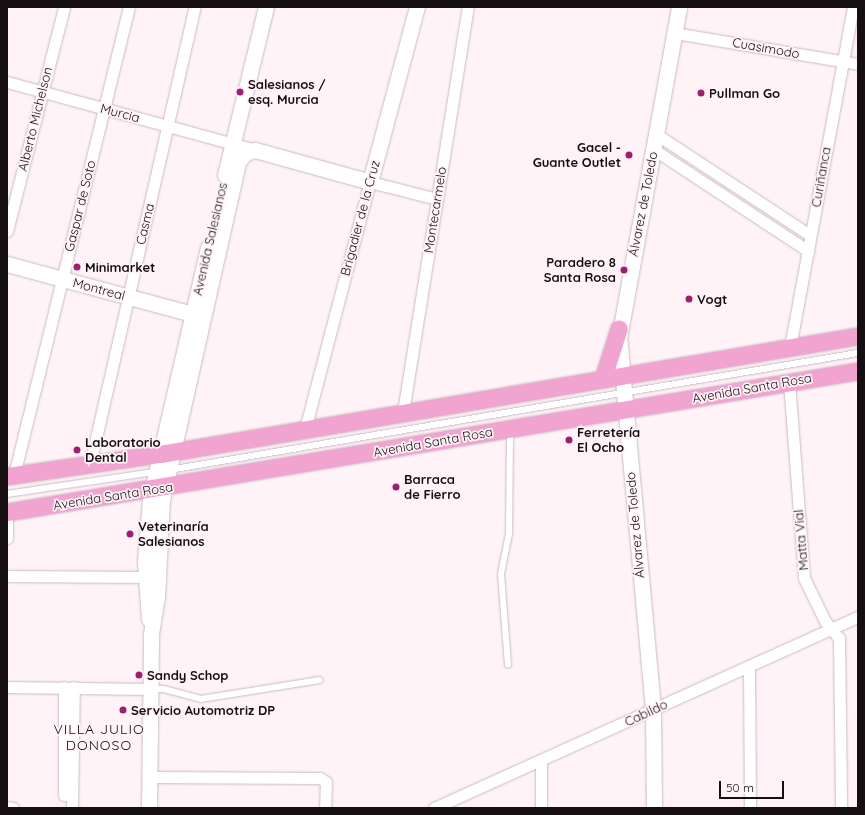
<!DOCTYPE html>
<meta charset="utf-8">
<style>
body{margin:0}
#map{position:relative;width:865px;height:815px;overflow:hidden;background:#fff3f8;font-family:Quicksand,sans-serif}
div>[style]{position:absolute}
.roads{filter:drop-shadow(0 0 1px #cabbc2) drop-shadow(0 0 1px #cabbc2)}
.lane>*{height:5.5px;margin:-2.75px;padding:0 2.75px;transform-origin:2.75px;border-radius:2.75px;background:#fff}
.street>*{height:11px;margin:-5.5px;padding:0 5.5px;transform-origin:5.5px;border-radius:5.5px;background:#fff}
.secondary>*{height:15px;margin:-7.5px;padding:0 7.5px;transform-origin:7.5px;border-radius:7.5px;background:#fff}
.primary>*{height:17px;margin:-8.5px;padding:0 8.5px;transform-origin:8.5px;border-radius:8.5px;background:#f1a4d0}
.dots>*{width:11px;height:11px;translate:-50% -50%;box-sizing:border-box;border:2px solid #fff3f8;border-radius:50%}
span{translate:-50% -50%;white-space:nowrap;text-align:center;line-height:1.15;-webkit-text-stroke:3.5px #fff3f8;paint-order:stroke}
.street-label{font-size:13px;color:#150f12}
.poi-label{font-size:13px;color:#150f12;font-weight:700}
.left{translate:0 -50%;text-align:left}
.right{translate:-100% -50%;text-align:right}
.neighbourhood-label{font-size:14px;color:#150f12;letter-spacing:1px}
.frame{position:absolute;inset:0;border:8px solid #150f12;pointer-events:none}
.scale{position:absolute;left:719px;top:781px;width:65px;height:18px;box-sizing:border-box;border:2px solid #150f12;border-top:0;padding-left:5px;font-size:12px;line-height:14px;white-space:nowrap;color:#150f12;-webkit-text-stroke:3px #fff3f8;paint-order:stroke}
</style>
<div id="map">
<div class="roads">
<div class="lane">
<div style="left:169px;top:470px;width:699px;rotate:-9.64deg"></div>
<div style="left:7px;top:494px;width:150px;rotate:-8.5deg"></div>
<div style="left:508px;top:665px;width:91px;rotate:-94.4deg"></div>
<div style="left:501px;top:574px;width:41px;rotate:-78.7deg"></div>
<div style="left:509px;top:534px;width:103px;rotate:-89.4deg"></div>
<div style="left:150px;top:689px;width:14px"></div>
<div style="left:164px;top:689px;width:38px;rotate:15deg"></div>
<div style="left:201px;top:699px;width:120px;rotate:-9.1deg"></div>
</div>
<div class="street">
<div style="left:675px;top:33px;width:186px;rotate:9.6deg"></div>
<div style="left:7px;top:82px;width:257px;rotate:15.3deg"></div>
<div style="left:656px;top:134px;width:184px;rotate:33.3deg"></div>
<div style="left:653px;top:149px;width:186px;rotate:33.3deg"></div>
<div style="left:7px;top:231px;width:231px;rotate:-75.7deg"></div>
<div style="left:790px;top:347px;width:346px;rotate:-79.5deg"></div>
<div style="left:789px;top:382px;width:197px;rotate:85.6deg"></div>
<div style="left:804px;top:578px;width:48px;rotate:64deg"></div>
<div style="left:825px;top:621px;width:22px;rotate:51deg"></div>
<div style="left:839px;top:638px;width:170px;rotate:89.3deg"></div>
<div style="left:403px;top:412px;width:410px;rotate:-80.9deg"></div>
<div style="left:305px;top:429px;width:255px;rotate:-75.3deg"></div>
<div style="left:370px;top:182px;width:69px;rotate:14.2deg"></div>
<div style="left:90px;top:464px;width:469px;rotate:-77.1deg"></div>
<div style="left:14px;top:475px;width:482px;rotate:-76.2deg"></div>
<div style="left:7px;top:538px;width:26px;rotate:-90deg"></div>
<div style="left:7px;top:576px;width:138px;rotate:0.4deg"></div>
<div style="left:749px;top:666px;width:142px;rotate:89.6deg"></div>
<div style="left:7px;top:687px;width:143px;rotate:0.8deg"></div>
<div style="left:541px;top:761px;width:47px;rotate:90deg"></div>
<div style="left:149px;top:777px;width:171px;rotate:0.3deg"></div>
<div style="left:320px;top:778px;width:7px;rotate:34deg"></div>
<div style="left:326px;top:782px;width:26px;rotate:92deg"></div>
<div style="left:64px;top:795px;width:108px;rotate:-90deg"></div>
<div style="left:7px;top:807px;width:6px;rotate:9deg"></div>
<div style="left:72px;top:808px;width:121px;rotate:-89.1deg"></div>
<div style="left:434px;top:808px;width:465px;rotate:-24.3deg"></div>
</div>
<div class="secondary">
<div style="left:225px;top:175px;width:173px;rotate:-76.3deg"></div>
<div style="left:7px;top:264px;width:192px;rotate:15.1deg"></div>
<div style="left:149px;top:619px;width:57px;rotate:-94deg"></div>
<div style="left:145px;top:562px;width:63px;rotate:-85.5deg"></div>
<div style="left:150px;top:499px;width:259px;rotate:-77deg"></div>
<div style="left:149px;top:808px;width:174px;rotate:-89.3deg"></div>
<div style="left:151px;top:634px;width:36px;rotate:-81deg"></div>
<div style="left:157px;top:598px;width:98px;rotate:-87.1deg"></div>
<div style="left:162px;top:500px;width:346px;rotate:-77.3deg"></div>
<div style="left:238px;top:162px;width:11px;rotate:-52deg"></div>
<div style="left:245px;top:153px;width:10px;rotate:-17deg"></div>
<div style="left:255px;top:150px;width:119px;rotate:15.5deg"></div>
<div style="left:370px;top:182px;width:181px;rotate:-75deg"></div>
<div style="left:654px;top:808px;width:99px;rotate:-90.6deg"></div>
<div style="left:653px;top:709px;width:373px;rotate:-95.2deg"></div>
<div style="left:619px;top:338px;width:336px;rotate:-79.7deg"></div>
</div>
<div class="primary">
<div style="left:603px;top:378px;width:52px;rotate:-72.3deg"></div>
<div style="left:7px;top:476px;width:155px;rotate:-8.2deg"></div>
<div style="left:160px;top:454px;width:708px;rotate:-9.6deg"></div>
<div style="left:7px;top:512px;width:863px;rotate:-9.41deg"></div>
</div>
</div>
<div class="dots">
<div style="left:240px;top:92px;background:#9f1e70"></div>
<div style="left:701px;top:93px;background:#9f1e70"></div>
<div style="left:629px;top:155px;background:#9f1e70"></div>
<div style="left:77px;top:267px;background:#9f1e70"></div>
<div style="left:624px;top:270px;background:#9f1e70"></div>
<div style="left:689px;top:299px;background:#9f1e70"></div>
<div style="left:569px;top:440px;background:#9f1e70"></div>
<div style="left:77px;top:450px;background:#9f1e70"></div>
<div style="left:396px;top:487px;background:#9f1e70"></div>
<div style="left:130px;top:534px;background:#9f1e70"></div>
<div style="left:139px;top:675px;background:#9f1e70"></div>
<div style="left:123px;top:710px;background:#9f1e70"></div>
</div>
<div class="street-label">
<span style="left:766px;top:48px;rotate:10deg">Cuasimodo</span>
<span style="left:120px;top:113px;rotate:15deg">Murcia</span>
<span style="left:35px;top:119px;rotate:-76deg">Alberto Michelson</span>
<span style="left:821px;top:177px;rotate:-80deg">Curiñanca</span>
<span style="left:643px;top:204px;rotate:-79deg">Álvarez de Toledo</span>
<span style="left:80px;top:206px;rotate:-76deg">Gaspar de Soto</span>
<span style="left:435px;top:210px;rotate:-81deg">Montecarmelo</span>
<span style="left:360px;top:218px;rotate:-75deg">Brigadier de la Cruz</span>
<span style="left:145px;top:224px;rotate:-77deg">Casma</span>
<span style="left:210px;top:239px;rotate:-77deg">Avenida Salesianos</span>
<span style="left:99px;top:289px;rotate:15deg">Montreal</span>
<span style="left:752px;top:388px;rotate:-10deg">Avenida Santa Rosa</span>
<span style="left:433px;top:442px;rotate:-10deg">Avenida Santa Rosa</span>
<span style="left:113px;top:496px;rotate:-9deg">Avenida Santa Rosa</span>
<span style="left:635px;top:525px;rotate:-95deg">Álvarez de Toledo</span>
<span style="left:801px;top:540px;rotate:-95deg">Matta Vial</span>
<span style="left:646px;top:713px;rotate:-25deg">Cabildo</span>
</div>
<div class="poi-label">
<span class="left" style="left:248px;top:92px">Salesianos /<br>esq. Murcia</span>
<span class="left" style="left:709px;top:93px">Pullman Go</span>
<span class="right" style="left:621px;top:155px">Gacel -<br>Guante Outlet</span>
<span class="right" style="left:616px;top:270px">Paradero 8<br>Santa Rosa</span>
<span class="left" style="left:85px;top:267px">Minimarket</span>
<span class="left" style="left:697px;top:299px">Vogt</span>
<span class="left" style="left:577px;top:440px">Ferretería<br>El Ocho</span>
<span class="left" style="left:85px;top:450px">Laboratorio<br>Dental</span>
<span class="left" style="left:404px;top:487px">Barraca<br>de Fierro</span>
<span class="left" style="left:138px;top:534px">Veterinaría<br>Salesianos</span>
<span class="left" style="left:147px;top:675px">Sandy Schop</span>
<span class="left" style="left:131px;top:710px">Servicio Automotriz DP</span>
</div>
<div class="neighbourhood-label">
<span style="left:99px;top:737px">VILLA JULIO<br>DONOSO</span>
</div>
<div class="frame"></div>
<div class="scale">50 m</div>
</div>
